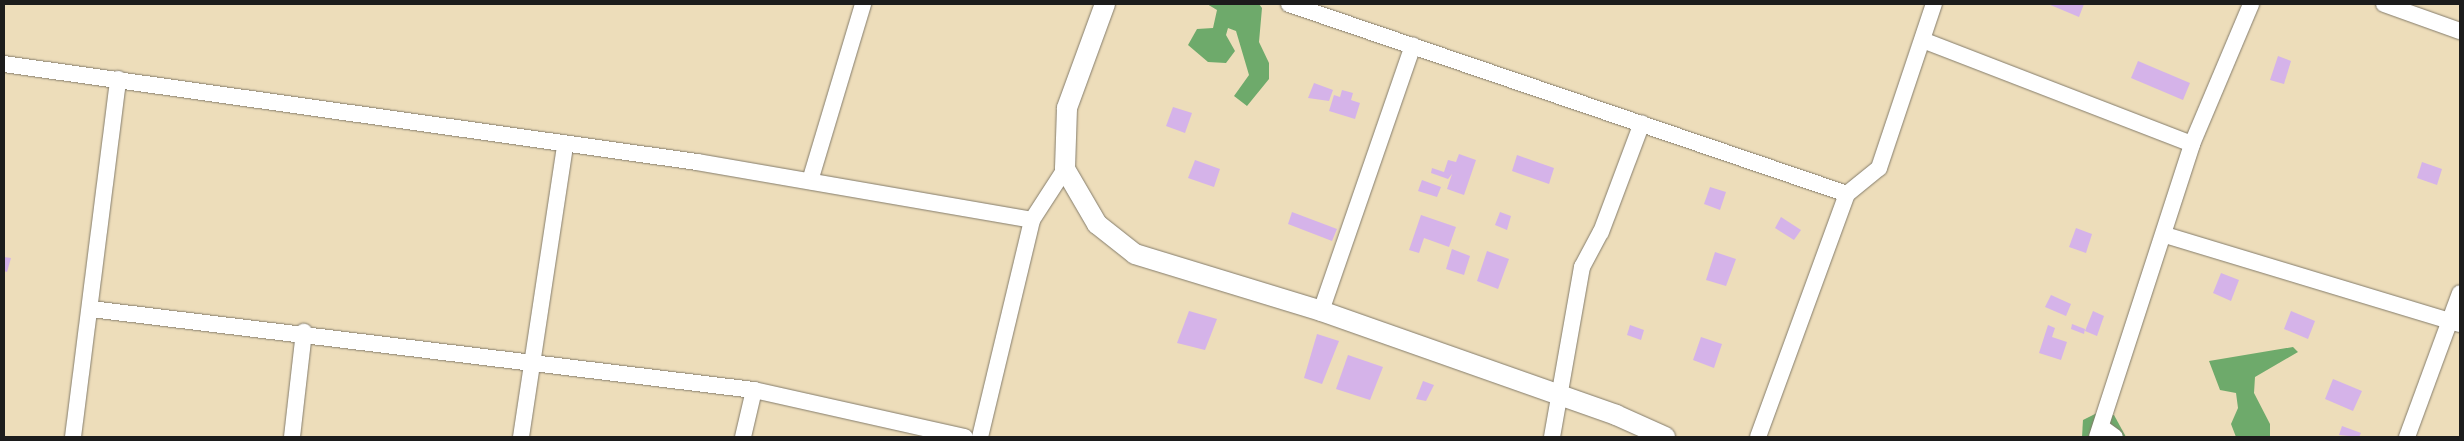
<!DOCTYPE html>
<style>
body{margin:0}
#map{position:relative;width:2464px;height:441px;overflow:hidden;background:#edddba;font-family:Mali,sans-serif}
div>[style]{position:absolute}
.forest>*{inset:0;background:#6eaa6b}
.building>*{inset:0;background:#d5b3e9}
.roads{filter:drop-shadow(0 0 1px #847c6b) drop-shadow(0 0 1px #847c6b)}
.minor>*{height:16px;margin:-8px;padding:0 8px;transform-origin:8px;border-radius:8px;background:#fff}
.tertiary>*{height:20px;margin:-10px;padding:0 10px;transform-origin:10px;border-radius:10px;background:#fff}
span{translate:-50% -50%;white-space:nowrap;text-align:center;line-height:1.15;-webkit-text-stroke:4.5px #f6f6f2;paint-order:stroke}
.frame{position:absolute;inset:0;border:5px solid #1c1c1c;pointer-events:none}
</style>
<div id="map">
<div class="forest">
<div style="clip-path:polygon(1207px 4px,1259px 4px,1262px 8px,1259px 42px,1269px 63px,1269px 79px,1247px 106px,1234px 96px,1249px 75px,1236px 31px,1228px 28px,1226px 35px,1235px 51px,1226px 63px,1208px 62px,1188px 45px,1197px 29px,1213px 28px,1217px 10px)"></div>
<div style="clip-path:polygon(2293px 347px,2298px 352px,2255px 377px,2254px 393px,2270px 424px,2270px 437px,2236px 437px,2231px 424px,2238px 408px,2236px 393px,2220px 390px,2209px 361px)"></div>
<div style="clip-path:polygon(2097px 413px,2114px 415px,2126px 437px,2082px 437px,2083px 420px)"></div>
</div>
<div class="building">
<div style="clip-path:polygon(2048px 4px,2084px 4px,2079px 17px)"></div>
<div style="clip-path:polygon(2278px 56px,2291px 61px,2284px 84px,2270px 80px)"></div>
<div style="clip-path:polygon(2138px 61px,2190px 83px,2183px 100px,2131px 78px)"></div>
<div style="clip-path:polygon(1314px 83px,1333px 90px,1329px 101px,1308px 98px)"></div>
<div style="clip-path:polygon(1342px 90px,1353px 93px,1351px 100px,1360px 103px,1355px 119px,1329px 111px,1334px 95px,1340px 97px)"></div>
<div style="clip-path:polygon(1173px 107px,1192px 113px,1185px 133px,1166px 126px)"></div>
<div style="clip-path:polygon(1459px 154px,1476px 160px,1464px 195px,1447px 189px,1452px 174px,1448px 179px,1431px 173px,1432px 168px,1444px 172px,1448px 160px,1456px 162px)"></div>
<div style="clip-path:polygon(1517px 155px,1554px 168px,1549px 184px,1512px 171px)"></div>
<div style="clip-path:polygon(1195px 160px,1220px 169px,1214px 187px,1188px 178px)"></div>
<div style="clip-path:polygon(2422px 162px,2442px 169px,2437px 185px,2417px 178px)"></div>
<div style="clip-path:polygon(1422px 180px,1441px 187px,1437px 197px,1418px 191px)"></div>
<div style="clip-path:polygon(1710px 187px,1726px 192px,1720px 210px,1704px 204px)"></div>
<div style="clip-path:polygon(1292px 212px,1337px 229px,1332px 241px,1288px 224px)"></div>
<div style="clip-path:polygon(1500px 212px,1511px 216px,1507px 230px,1495px 225px)"></div>
<div style="clip-path:polygon(1421px 215px,1456px 227px,1449px 247px,1424px 238px,1419px 253px,1409px 250px)"></div>
<div style="clip-path:polygon(1781px 217px,1801px 230px,1794px 240px,1775px 228px)"></div>
<div style="clip-path:polygon(2076px 228px,2092px 234px,2086px 253px,2069px 247px)"></div>
<div style="clip-path:polygon(1452px 249px,1470px 256px,1464px 275px,1446px 269px)"></div>
<div style="clip-path:polygon(1487px 251px,1509px 259px,1498px 289px,1477px 281px)"></div>
<div style="clip-path:polygon(1715px 252px,1736px 259px,1726px 286px,1706px 280px)"></div>
<div style="clip-path:polygon(4px 257px,11px 258px,7px 272px,4px 271px)"></div>
<div style="clip-path:polygon(2221px 273px,2239px 280px,2231px 301px,2213px 293px)"></div>
<div style="clip-path:polygon(2051px 295px,2071px 304px,2066px 316px,2045px 307px)"></div>
<div style="clip-path:polygon(1189px 311px,1217px 319px,1205px 350px,1177px 343px)"></div>
<div style="clip-path:polygon(2093px 311px,2104px 316px,2097px 336px,2085px 331px)"></div>
<div style="clip-path:polygon(2291px 311px,2315px 321px,2308px 339px,2284px 329px)"></div>
<div style="clip-path:polygon(2072px 324px,2085px 329px,2084px 334px,2071px 329px)"></div>
<div style="clip-path:polygon(1630px 325px,1644px 330px,1641px 340px,1627px 335px)"></div>
<div style="clip-path:polygon(2048px 325px,2055px 328px,2052px 337px,2067px 342px,2061px 360px,2039px 353px)"></div>
<div style="clip-path:polygon(1317px 334px,1339px 341px,1322px 384px,1304px 378px)"></div>
<div style="clip-path:polygon(1701px 337px,1722px 344px,1714px 368px,1693px 360px)"></div>
<div style="clip-path:polygon(1348px 355px,1383px 367px,1370px 400px,1336px 389px)"></div>
<div style="clip-path:polygon(2333px 379px,2362px 391px,2353px 411px,2325px 399px)"></div>
<div style="clip-path:polygon(1423px 381px,1434px 385px,1426px 401px,1416px 399px)"></div>
<div style="clip-path:polygon(2342px 426px,2361px 433px,2359px 437px,2339px 435px)"></div>
</div>
<div class="roads">
<div class="minor">
<div style="left:1289px;top:4px;width:589px;rotate:18.8deg"></div>
<div style="left:2384px;top:4px;width:81px;rotate:19.6deg"></div>
<div style="left:1925px;top:41px;width:286px;rotate:21.1deg"></div>
<div style="left:4px;top:64px;width:700px;rotate:8.05deg"></div>
<div style="left:697px;top:162px;width:340px;rotate:9.8deg"></div>
<div style="left:1032px;top:220px;width:61px;rotate:-57.1deg"></div>
<div style="left:810px;top:181px;width:185px;rotate:-73.3deg"></div>
<div style="left:2165px;top:235px;width:308px;rotate:16.8deg"></div>
<div style="left:91px;top:309px;width:668px;rotate:6.97deg"></div>
<div style="left:754px;top:390px;width:216px;rotate:12.6deg"></div>
<div style="left:1321px;top:311px;width:281px;rotate:-70.9deg"></div>
<div style="left:2101px;top:427px;width:17px;rotate:36deg"></div>
<div style="left:73px;top:437px;width:361px;rotate:-82.8deg"></div>
<div style="left:292px;top:437px;width:106px;rotate:-83.5deg"></div>
<div style="left:521px;top:437px;width:294px;rotate:-81.4deg"></div>
<div style="left:743px;top:437px;width:48px;rotate:-76.8deg"></div>
<div style="left:980px;top:437px;width:223px;rotate:-76.5deg"></div>
<div style="left:1552px;top:437px;width:173px;rotate:-80deg"></div>
<div style="left:1582px;top:267px;width:40px;rotate:-62deg"></div>
<div style="left:1601px;top:232px;width:116px;rotate:-69.4deg"></div>
<div style="left:1758px;top:437px;width:259px;rotate:-69.9deg"></div>
<div style="left:1847px;top:194px;width:41px;rotate:-39.1deg"></div>
<div style="left:1879px;top:168px;width:173px;rotate:-71.5deg"></div>
<div style="left:2097px;top:437px;width:308px;rotate:-72deg"></div>
<div style="left:2192px;top:144px;width:152px;rotate:-67.1deg"></div>
<div style="left:2407px;top:437px;width:153px;rotate:-69.8deg"></div>
</div>
<div class="tertiary">
<div style="left:1105px;top:4px;width:111px;rotate:110.1deg"></div>
<div style="left:1067px;top:108px;width:61px;rotate:91.9deg"></div>
<div style="left:1065px;top:169px;width:64px;rotate:59.8deg"></div>
<div style="left:1097px;top:224px;width:48px;rotate:38.3deg"></div>
<div style="left:1135px;top:254px;width:195px;rotate:17deg"></div>
<div style="left:1321px;top:311px;width:313px;rotate:19.4deg"></div>
<div style="left:1616px;top:415px;width:54px;rotate:24.2deg"></div>
</div>
</div>
<div class="frame"></div>
</div>
